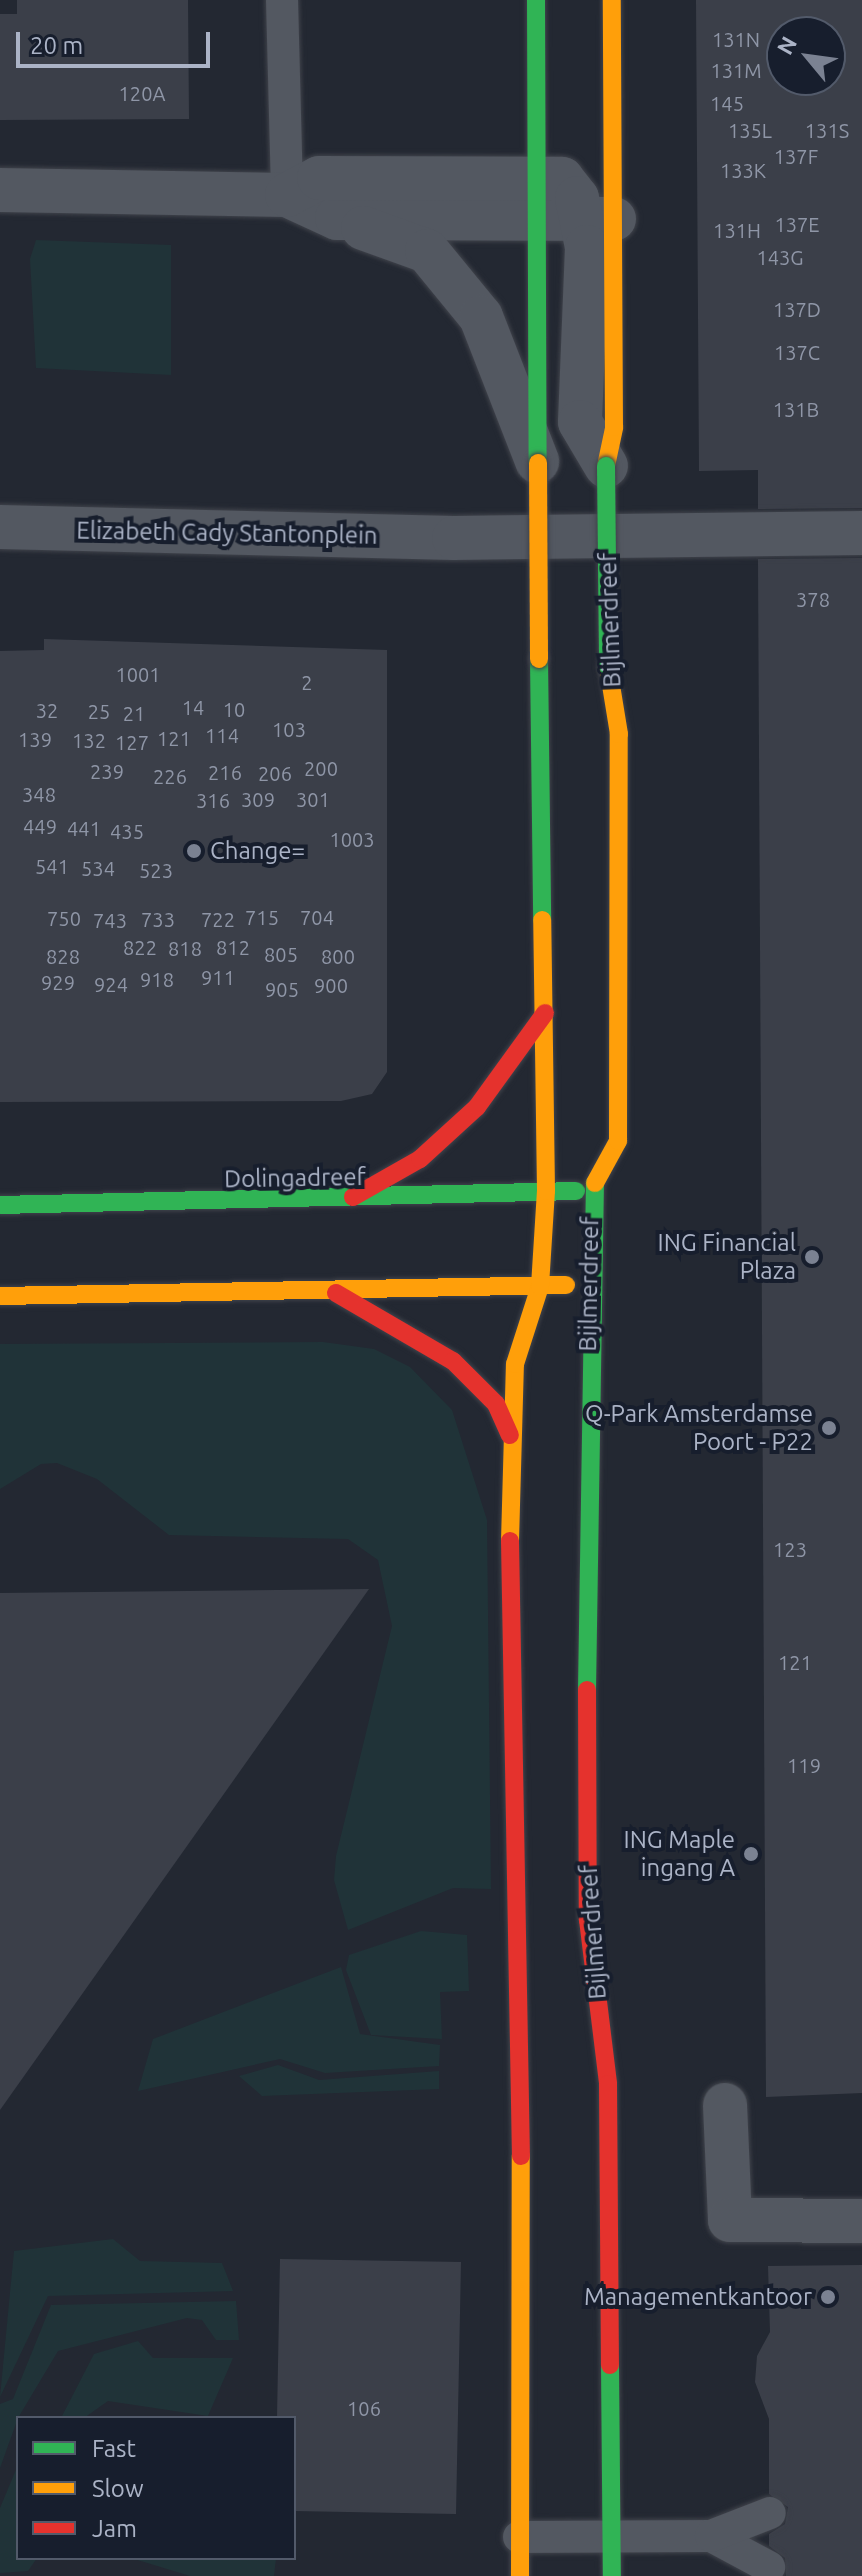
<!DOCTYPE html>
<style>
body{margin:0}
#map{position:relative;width:862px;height:2576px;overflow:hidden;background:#232832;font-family:Ubuntu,sans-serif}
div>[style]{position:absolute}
.green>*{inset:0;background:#203338}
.building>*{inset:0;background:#3b3f49}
.roads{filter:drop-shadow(0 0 2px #40434b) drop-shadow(0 0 2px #40434b)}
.lane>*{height:32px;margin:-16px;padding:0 16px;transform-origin:16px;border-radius:16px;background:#535861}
.street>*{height:44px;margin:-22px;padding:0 22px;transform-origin:22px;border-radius:22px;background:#535861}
.fast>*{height:18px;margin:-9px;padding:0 9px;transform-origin:9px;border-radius:9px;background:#30b455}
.slow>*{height:18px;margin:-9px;padding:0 9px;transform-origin:9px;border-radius:9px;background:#ff9f0a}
.jam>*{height:18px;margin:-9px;padding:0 9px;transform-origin:9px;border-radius:9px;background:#e5322d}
.bridges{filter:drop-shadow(0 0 2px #40434b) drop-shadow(0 0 2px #40434b)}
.fast-bridge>*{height:18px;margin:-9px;padding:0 9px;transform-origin:9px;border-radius:9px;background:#30b455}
.slow-bridge>*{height:18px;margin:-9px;padding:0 9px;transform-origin:9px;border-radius:9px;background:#ff9f0a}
.dots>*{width:22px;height:22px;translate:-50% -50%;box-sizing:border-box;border:4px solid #171e2d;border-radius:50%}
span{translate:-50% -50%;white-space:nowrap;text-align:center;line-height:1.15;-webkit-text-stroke:8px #171e2d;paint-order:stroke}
.number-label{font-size:20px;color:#8f96a7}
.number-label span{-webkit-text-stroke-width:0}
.street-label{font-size:24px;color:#abb3c6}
.poi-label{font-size:24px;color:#abb3c6}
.left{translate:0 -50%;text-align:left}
.right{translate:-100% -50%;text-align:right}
.legend{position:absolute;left:16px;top:2416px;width:280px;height:144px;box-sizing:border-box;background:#171e2d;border:2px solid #525a6a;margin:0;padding:10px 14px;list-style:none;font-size:24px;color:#abb3c6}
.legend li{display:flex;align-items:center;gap:16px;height:40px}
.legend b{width:40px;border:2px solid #525a6a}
.north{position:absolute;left:766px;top:16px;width:80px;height:80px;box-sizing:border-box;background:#171e2d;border:2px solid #525a6a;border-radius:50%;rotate:299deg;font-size:22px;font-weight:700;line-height:32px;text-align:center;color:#abb3c6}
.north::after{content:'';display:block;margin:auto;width:28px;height:36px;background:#7b8292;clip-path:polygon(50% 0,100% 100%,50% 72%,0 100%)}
.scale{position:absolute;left:16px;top:32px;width:194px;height:36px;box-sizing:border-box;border:4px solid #abb3c6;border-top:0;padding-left:10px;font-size:24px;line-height:28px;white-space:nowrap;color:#abb3c6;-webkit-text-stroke:6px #171e2d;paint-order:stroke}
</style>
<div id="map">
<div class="green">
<div style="clip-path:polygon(36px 240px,171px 245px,171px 375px,36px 368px,30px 259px)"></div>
<div style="clip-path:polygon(323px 1342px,374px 1349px,410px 1367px,452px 1410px,487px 1520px,491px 1889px,453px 1888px,348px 1930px,334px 1880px,336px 1856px,392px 1626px,378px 1560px,348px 1539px,169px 1535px,97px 1479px,57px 1463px,41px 1464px,0 1489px,0 1344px)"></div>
<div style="clip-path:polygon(421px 1931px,467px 1935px,469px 1991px,440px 1992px,442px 2039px,371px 2035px,346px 1970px,349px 1955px)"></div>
<div style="clip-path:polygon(341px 1967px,360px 2034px,440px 2045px,439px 2066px,325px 2073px,280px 2059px,138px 2091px,153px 2039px)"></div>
<div style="clip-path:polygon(278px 2065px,319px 2080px,439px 2071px,439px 2089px,262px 2096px,239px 2076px)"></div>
<div style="clip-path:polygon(113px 2239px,140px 2261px,222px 2263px,233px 2291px,48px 2296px,0 2397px,14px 2251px)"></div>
<div style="clip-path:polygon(236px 2301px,239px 2340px,216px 2340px,202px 2320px,187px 2318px,58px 2351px,18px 2418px,0 2468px,0 2404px,13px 2399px,51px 2305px)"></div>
<div style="clip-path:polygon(138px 2341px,153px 2358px,233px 2358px,208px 2416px,108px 2401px,84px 2418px,61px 2418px,94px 2354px)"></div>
<div style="clip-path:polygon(18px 2465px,18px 2558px,37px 2558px,28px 2571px,0 2573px,0 2508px)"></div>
<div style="clip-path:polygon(131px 2558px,276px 2558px,274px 2576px,190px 2576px)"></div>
</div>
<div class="building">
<div style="clip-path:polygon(17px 0,188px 0,189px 119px,0 120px,0 14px,17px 14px)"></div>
<div style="clip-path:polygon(evenodd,696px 0,862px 0,862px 508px,758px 509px,758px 470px,699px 471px,696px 0,782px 32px,830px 32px,830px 80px,782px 80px,782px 32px)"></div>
<div style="clip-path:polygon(862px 558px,862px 2093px,766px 2097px,758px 559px)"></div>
<div style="clip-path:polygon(44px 639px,387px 650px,387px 1072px,372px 1094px,341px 1101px,0 1102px,0 651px,44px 650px)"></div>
<div style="clip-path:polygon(369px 1589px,0 2110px,0 1593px)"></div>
<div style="clip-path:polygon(280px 2259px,461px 2262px,456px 2514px,294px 2511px,294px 2418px,277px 2418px)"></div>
<div style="clip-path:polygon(862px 2265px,862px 2576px,786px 2576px,785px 2558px,769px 2546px,769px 2534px,785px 2524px,788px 2507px,769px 2494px,769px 2419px,755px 2382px,757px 2356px,770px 2332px,768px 2266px)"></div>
</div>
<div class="roads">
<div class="lane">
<div style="left:282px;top:0;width:195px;rotate:88.5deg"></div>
<div style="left:711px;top:2536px;width:66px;rotate:28.1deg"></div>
<div style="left:519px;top:2537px;width:192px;rotate:-0.3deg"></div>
<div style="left:711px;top:2536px;width:63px;rotate:-21.3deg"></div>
</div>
<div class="street">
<div style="left:0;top:190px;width:287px;rotate:1deg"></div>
<div style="left:287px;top:195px;width:55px;rotate:24.7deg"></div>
<div style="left:337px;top:218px;width:277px;rotate:0.2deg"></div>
<div style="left:287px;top:195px;width:36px;rotate:-28deg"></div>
<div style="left:319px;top:178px;width:243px;rotate:0.2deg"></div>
<div style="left:562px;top:179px;width:24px;rotate:52deg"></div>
<div style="left:577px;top:198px;width:50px;rotate:78.5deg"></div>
<div style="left:587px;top:247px;width:175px;rotate:92.3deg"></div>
<div style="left:580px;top:422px;width:51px;rotate:59.4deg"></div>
<div style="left:363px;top:228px;width:68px;rotate:19.8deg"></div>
<div style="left:427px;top:251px;width:85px;rotate:50.7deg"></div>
<div style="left:481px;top:317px;width:155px;rotate:68.7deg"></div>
<div style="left:0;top:527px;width:454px;rotate:1.4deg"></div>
<div style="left:454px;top:538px;width:408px;rotate:-0.7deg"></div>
<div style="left:725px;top:2105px;width:115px;rotate:87.5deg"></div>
<div style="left:730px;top:2220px;width:132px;rotate:0.4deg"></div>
</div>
<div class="fast">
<div style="left:536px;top:0;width:463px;rotate:89.8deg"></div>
<div style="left:539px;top:659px;width:261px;rotate:89.3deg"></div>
<div style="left:0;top:1205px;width:576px;rotate:-1.39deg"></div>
<div style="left:587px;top:1690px;width:507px;rotate:-89.1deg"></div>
<div style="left:610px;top:2365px;width:211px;rotate:89.5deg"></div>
</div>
<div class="slow">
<div style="left:606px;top:466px;width:40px;rotate:-78deg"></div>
<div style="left:614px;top:427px;width:427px;rotate:-90.3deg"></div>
<div style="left:595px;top:1183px;width:48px;rotate:-61.3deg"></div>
<div style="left:618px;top:1141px;width:407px;rotate:-89.9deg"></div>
<div style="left:619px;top:734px;width:68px;rotate:-99.3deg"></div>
<div style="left:0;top:1296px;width:566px;rotate:-1.11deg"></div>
<div style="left:510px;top:1541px;width:177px;rotate:-88.4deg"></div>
<div style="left:515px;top:1364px;width:82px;rotate:-72.2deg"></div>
<div style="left:540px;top:1286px;width:95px;rotate:-86.4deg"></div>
<div style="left:546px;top:1191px;width:271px;rotate:-90.8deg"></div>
<div style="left:520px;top:2576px;width:420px;rotate:-89.9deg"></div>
</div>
<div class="jam">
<div style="left:353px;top:1197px;width:77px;rotate:-29.6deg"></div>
<div style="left:420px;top:1159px;width:77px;rotate:-42.4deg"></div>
<div style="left:477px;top:1107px;width:116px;rotate:-54.1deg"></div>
<div style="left:336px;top:1293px;width:135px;rotate:30.2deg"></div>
<div style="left:453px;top:1361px;width:61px;rotate:45deg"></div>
<div style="left:496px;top:1404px;width:34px;rotate:66deg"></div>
<div style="left:510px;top:1541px;width:615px;rotate:88.98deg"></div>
<div style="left:587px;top:1690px;width:230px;rotate:89.8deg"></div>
<div style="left:588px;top:1920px;width:165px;rotate:83deg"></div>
<div style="left:608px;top:2084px;width:281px;rotate:89.6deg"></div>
</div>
</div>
<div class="bridges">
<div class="fast-bridge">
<div style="left:606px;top:466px;width:201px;rotate:89.4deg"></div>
</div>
<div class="slow-bridge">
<div style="left:538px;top:463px;width:196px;rotate:89.7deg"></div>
</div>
</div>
<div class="dots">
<div style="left:194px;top:851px;background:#7b8292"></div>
<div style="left:812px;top:1257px;background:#7b8292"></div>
<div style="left:829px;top:1428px;background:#7b8292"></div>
<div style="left:751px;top:1854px;background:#7b8292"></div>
<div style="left:828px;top:2297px;background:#7b8292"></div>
</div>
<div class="number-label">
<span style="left:736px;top:39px">131N</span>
<span style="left:736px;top:70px">131M</span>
<span style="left:142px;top:93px">120A</span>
<span style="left:727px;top:103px">145</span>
<span style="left:750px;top:130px">135L</span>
<span style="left:827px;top:130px">131S</span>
<span style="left:796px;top:156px">137F</span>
<span style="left:743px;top:170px">133K</span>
<span style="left:797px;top:224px">137E</span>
<span style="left:737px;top:230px">131H</span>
<span style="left:780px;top:257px">143G</span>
<span style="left:797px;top:309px">137D</span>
<span style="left:797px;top:352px">137C</span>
<span style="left:796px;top:409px">131B</span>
<span style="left:813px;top:599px">378</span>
<span style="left:138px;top:674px">1001</span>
<span style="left:307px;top:682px">2</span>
<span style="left:193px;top:707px">14</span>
<span style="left:234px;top:709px">10</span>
<span style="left:47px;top:710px">32</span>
<span style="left:99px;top:711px">25</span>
<span style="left:134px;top:713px">21</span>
<span style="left:289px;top:729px">103</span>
<span style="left:222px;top:735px">114</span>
<span style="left:174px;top:738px">121</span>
<span style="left:35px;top:739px">139</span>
<span style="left:89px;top:740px">132</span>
<span style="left:132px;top:742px">127</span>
<span style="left:321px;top:768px">200</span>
<span style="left:107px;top:771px">239</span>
<span style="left:225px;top:772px">216</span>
<span style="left:275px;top:773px">206</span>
<span style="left:170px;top:776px">226</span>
<span style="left:39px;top:794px">348</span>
<span style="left:258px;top:799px">309</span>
<span style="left:313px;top:799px">301</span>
<span style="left:213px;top:800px">316</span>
<span style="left:40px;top:826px">449</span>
<span style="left:84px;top:828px">441</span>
<span style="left:127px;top:831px">435</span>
<span style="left:352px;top:839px">1003</span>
<span style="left:52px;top:866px">541</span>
<span style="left:98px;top:868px">534</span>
<span style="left:156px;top:870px">523</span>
<span style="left:262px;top:917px">715</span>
<span style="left:317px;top:917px">704</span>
<span style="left:64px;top:918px">750</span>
<span style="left:158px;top:919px">733</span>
<span style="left:218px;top:919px">722</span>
<span style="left:110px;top:920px">743</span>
<span style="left:140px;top:947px">822</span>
<span style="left:233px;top:947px">812</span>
<span style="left:185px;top:948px">818</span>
<span style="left:281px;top:954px">805</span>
<span style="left:63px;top:956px">828</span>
<span style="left:338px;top:956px">800</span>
<span style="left:218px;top:977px">911</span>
<span style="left:157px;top:979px">918</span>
<span style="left:58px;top:982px">929</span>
<span style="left:111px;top:984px">924</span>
<span style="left:331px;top:985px">900</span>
<span style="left:282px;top:989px">905</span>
<span style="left:790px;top:1549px">123</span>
<span style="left:795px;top:1662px">121</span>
<span style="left:804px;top:1765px">119</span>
<span style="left:364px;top:2408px">106</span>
</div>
<div class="street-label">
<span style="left:227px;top:533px;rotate:1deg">Elizabeth Cady Stantonplein</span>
<span style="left:610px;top:620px;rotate:-92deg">Bijlmerdreef</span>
<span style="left:295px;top:1178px;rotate:-1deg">Dolingadreef</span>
<span style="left:589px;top:1284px;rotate:-89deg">Bijlmerdreef</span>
<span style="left:593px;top:1932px;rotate:-94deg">Bijlmerdreef</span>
</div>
<div class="poi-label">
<span class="left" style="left:210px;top:851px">Change=</span>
<span class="right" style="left:796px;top:1257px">ING Financial<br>Plaza</span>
<span class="right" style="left:813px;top:1428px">Q-Park Amsterdamse<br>Poort - P22</span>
<span class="right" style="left:735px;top:1854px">ING Maple<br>ingang A</span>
<span class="right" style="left:812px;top:2297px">Managementkantoor</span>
</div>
<ul class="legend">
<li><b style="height:10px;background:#30b455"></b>Fast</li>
<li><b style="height:10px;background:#ff9f0a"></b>Slow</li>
<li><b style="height:10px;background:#e5322d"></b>Jam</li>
</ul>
<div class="north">N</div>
<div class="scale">20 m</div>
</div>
